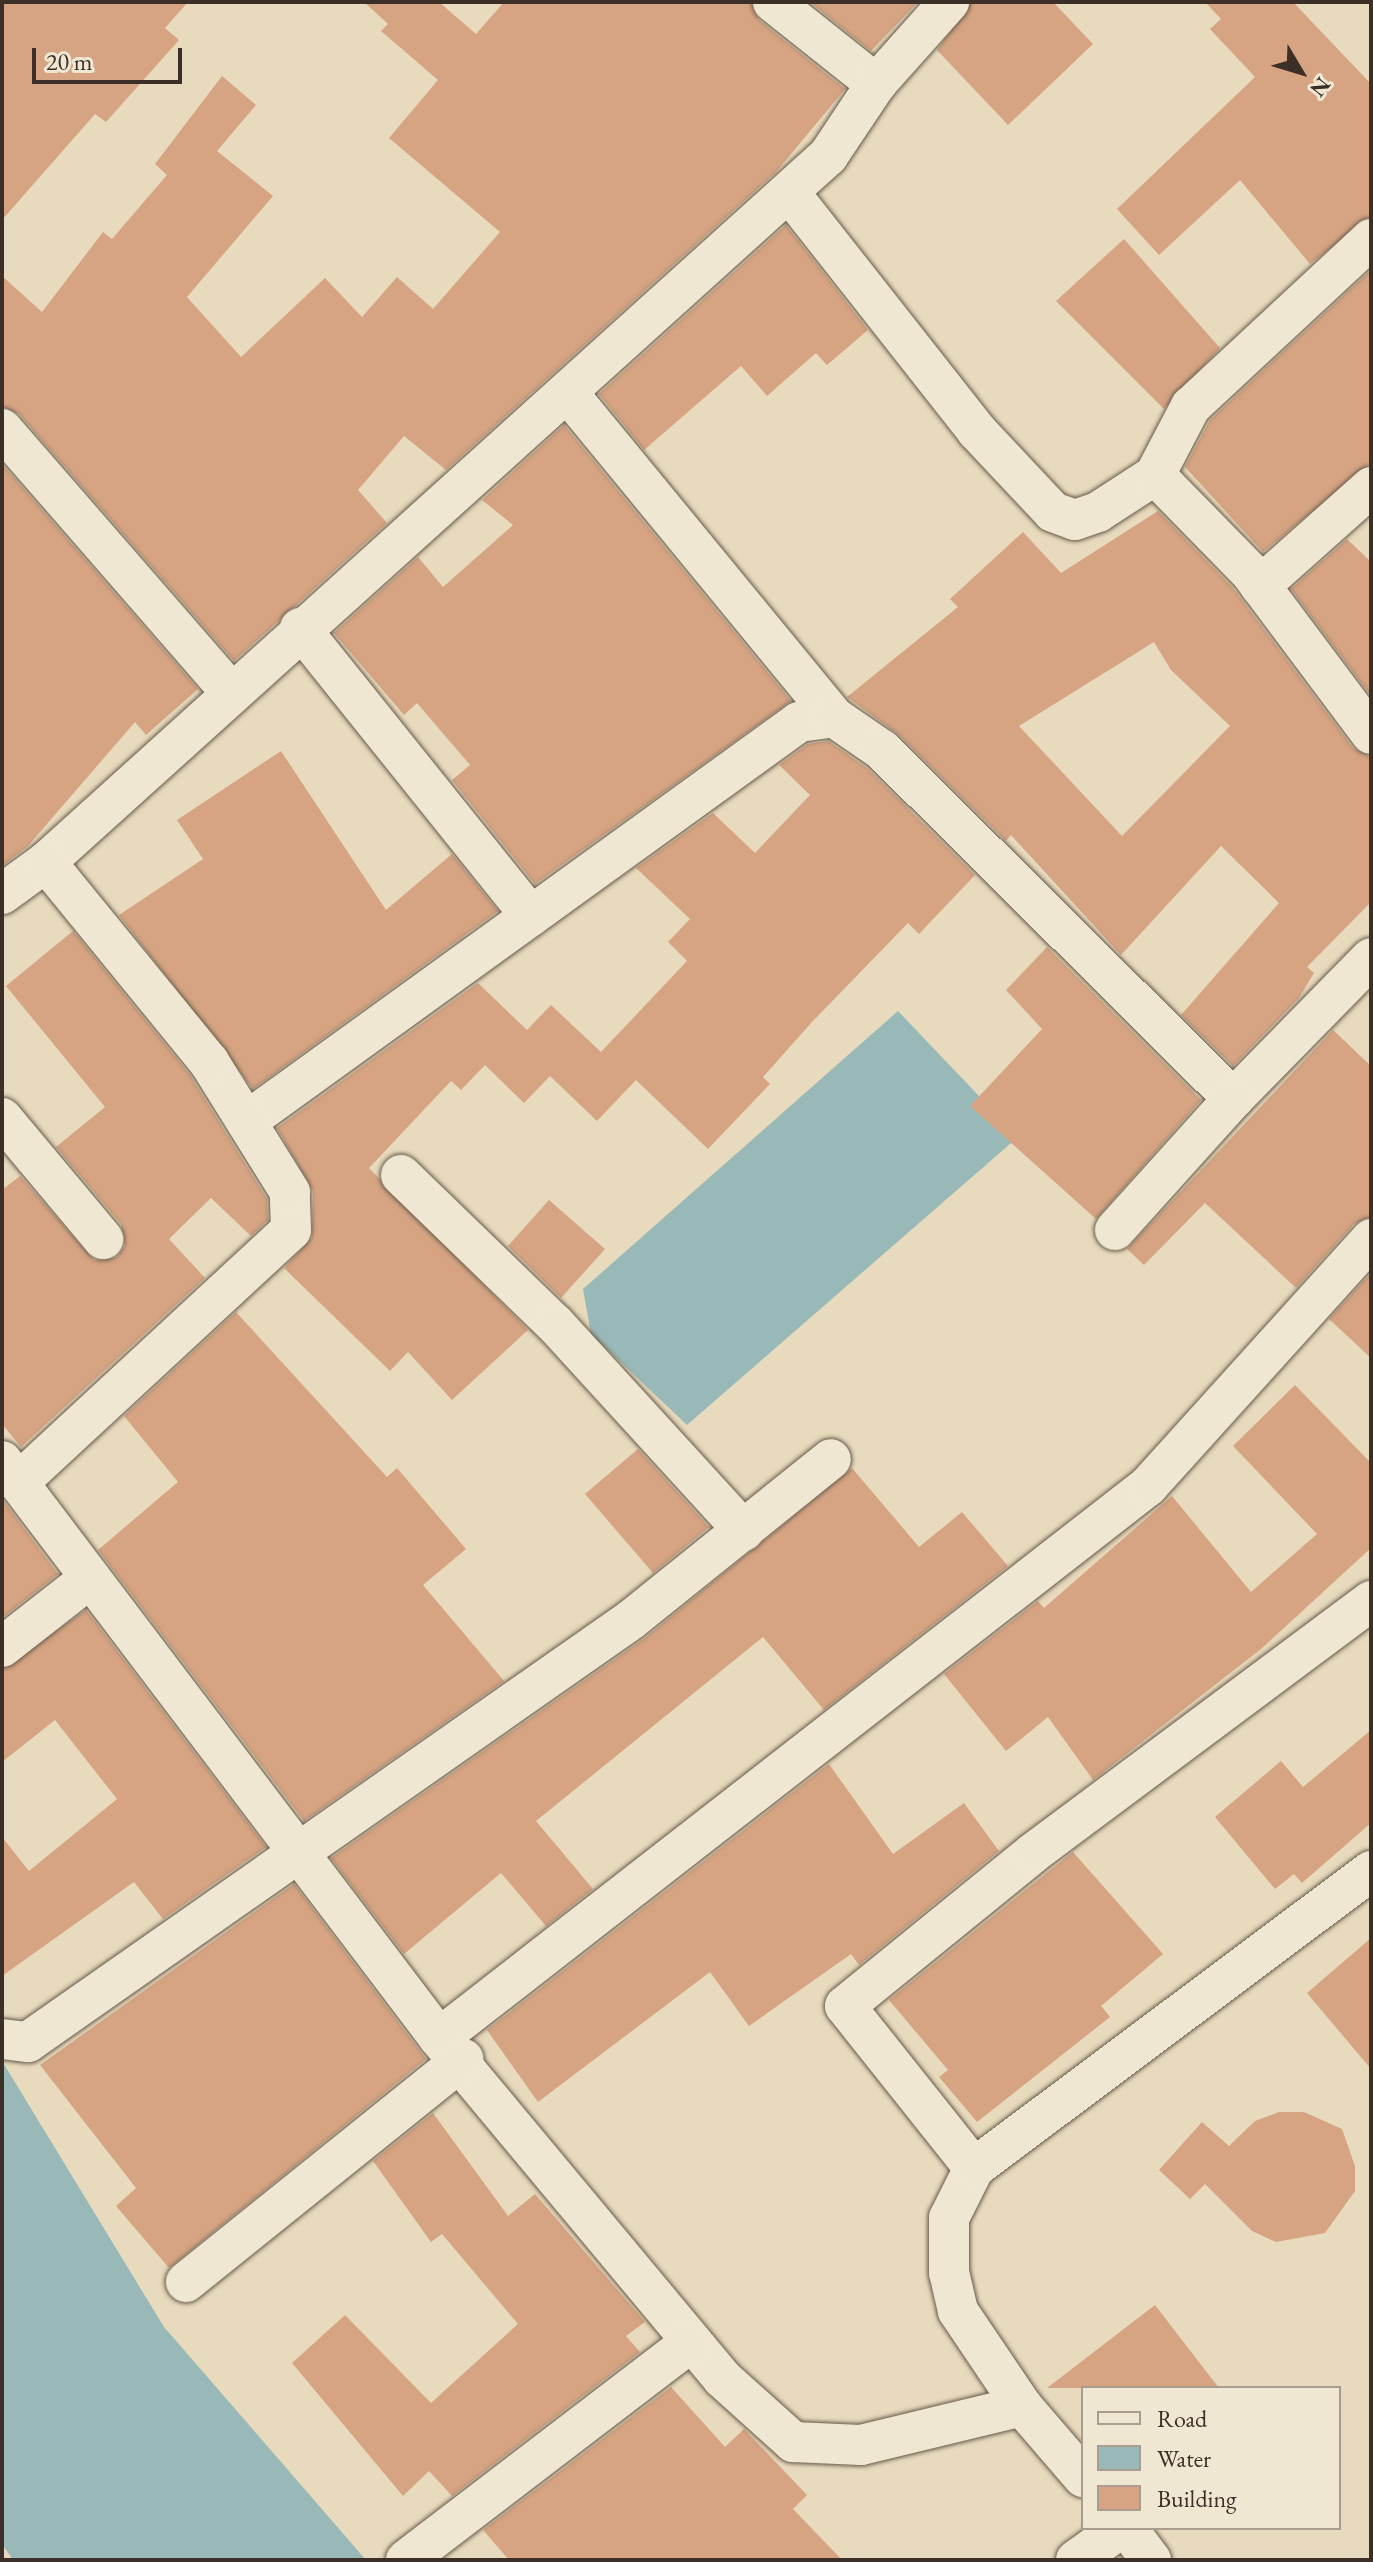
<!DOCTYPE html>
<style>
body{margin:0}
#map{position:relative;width:1373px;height:2562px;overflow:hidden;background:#e8dabc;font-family:"EB Garamond",serif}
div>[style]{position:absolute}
.water>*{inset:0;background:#99b9b8}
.building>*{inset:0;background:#d6a482}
.roads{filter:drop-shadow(0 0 2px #665a4c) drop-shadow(0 0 2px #665a4c)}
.minor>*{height:40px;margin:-20px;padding:0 20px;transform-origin:20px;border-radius:20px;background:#f0e7d3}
span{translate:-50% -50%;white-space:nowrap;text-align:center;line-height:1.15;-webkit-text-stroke:6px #f0e7d3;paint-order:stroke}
.frame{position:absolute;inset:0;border:4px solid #3b2f27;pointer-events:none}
.legend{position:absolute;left:1081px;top:2386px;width:260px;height:144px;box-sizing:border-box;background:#f0e7d3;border:2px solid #a89d8e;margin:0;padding:10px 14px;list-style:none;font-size:24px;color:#3b2f27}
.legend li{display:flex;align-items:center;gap:16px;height:40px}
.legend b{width:40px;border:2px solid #a89d8e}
.north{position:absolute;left:1261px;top:32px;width:80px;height:80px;-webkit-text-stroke:6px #f0e7d3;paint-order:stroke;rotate:128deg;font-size:22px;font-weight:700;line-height:32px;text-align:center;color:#3b2f27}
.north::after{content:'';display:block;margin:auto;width:28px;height:36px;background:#3b2f27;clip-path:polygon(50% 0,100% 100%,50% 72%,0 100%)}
.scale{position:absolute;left:32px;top:48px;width:150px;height:36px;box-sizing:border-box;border:4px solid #3b2f27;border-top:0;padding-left:10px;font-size:24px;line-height:28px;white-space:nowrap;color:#3b2f27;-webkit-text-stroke:6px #f0e7d3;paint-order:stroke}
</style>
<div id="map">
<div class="water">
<div style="clip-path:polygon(898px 1011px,1018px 1137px,687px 1425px,591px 1334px,583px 1289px)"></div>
<div style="clip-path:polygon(2px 2061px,164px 2327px,366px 2560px,13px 2560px,2px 2544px)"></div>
</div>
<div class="building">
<div style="clip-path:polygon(2px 2px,188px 2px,165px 28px,179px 40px,106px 122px,95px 114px,2px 220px)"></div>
<div style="clip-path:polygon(364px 2px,439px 2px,476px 34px,504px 2px,751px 2px,759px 20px,845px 89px,777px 171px,446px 470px,404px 436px,358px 490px,387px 523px,234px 661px,19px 414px,2px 407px,2px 276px,42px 312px,103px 232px,112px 239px,167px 175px,155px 164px,222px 76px,256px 105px,217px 151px,273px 196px,187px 297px,241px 357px,325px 278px,362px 317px,397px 277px,433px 309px,500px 232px,389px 138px,438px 80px,381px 31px,388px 24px)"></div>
<div style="clip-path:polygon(810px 2px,918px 2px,871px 51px)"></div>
<div style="clip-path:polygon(971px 2px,1053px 2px,1093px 44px,1008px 125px,937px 50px)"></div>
<div style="clip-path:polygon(1205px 2px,1293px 2px,1371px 84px,1371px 217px,1310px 264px,1240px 180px,1159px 255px,1117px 209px,1255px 77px,1210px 29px,1221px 19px)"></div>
<div style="clip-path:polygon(786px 225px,868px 330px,827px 365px,816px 353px,767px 396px,741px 366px,644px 450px,599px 394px)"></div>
<div style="clip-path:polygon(1124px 239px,1220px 348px,1164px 409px,1056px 301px)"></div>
<div style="clip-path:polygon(1371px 270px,1371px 463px,1263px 552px,1185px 467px,1210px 420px)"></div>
<div style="clip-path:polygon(564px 425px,791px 701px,535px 884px,452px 780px,470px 765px,417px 703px,404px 715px,334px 633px,418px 557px,443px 587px,513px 525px,482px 500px)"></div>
<div style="clip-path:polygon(2px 464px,198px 689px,146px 735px,135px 722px,28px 846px,2px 866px)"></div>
<div style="clip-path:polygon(evenodd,1158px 511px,1232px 587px,1353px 748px,1371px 757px,1371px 902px,1307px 967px,1314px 973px,1299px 998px,1233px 1066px,1181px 1015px,1279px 903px,1221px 846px,1121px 955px,1011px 835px,1006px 841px,898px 734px,847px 697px,958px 607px,950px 599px,1023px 532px,1061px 573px,1158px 511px,1154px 642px,1171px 670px,1230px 726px,1122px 836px,1019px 726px,1154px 642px)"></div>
<div style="clip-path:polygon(1347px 539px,1371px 562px,1371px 696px,1291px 589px)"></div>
<div style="clip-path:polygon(828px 741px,867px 768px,975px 875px,919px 934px,908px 923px,812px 1022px,763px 1077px,770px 1084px,708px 1149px,636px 1080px,597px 1121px,550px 1076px,524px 1103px,485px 1065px,461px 1090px,451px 1081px,369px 1168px,528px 1330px,452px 1400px,408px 1352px,390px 1371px,284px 1268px,312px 1238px,313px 1191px,277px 1128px,478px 983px,527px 1030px,551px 1005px,601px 1052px,687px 961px,668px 942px,690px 919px,636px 868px,713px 813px,755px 853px,810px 795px,779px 765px,808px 744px)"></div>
<div style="clip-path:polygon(281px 751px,386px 910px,452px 854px,498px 911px,253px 1089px,119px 915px,203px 859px,177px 820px)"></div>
<div style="clip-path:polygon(73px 931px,190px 1075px,267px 1199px,268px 1220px,251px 1236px,211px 1198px,169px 1239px,205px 1278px,21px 1447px,2px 1424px,2px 1190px,20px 1176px,94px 1260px,117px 1257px,125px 1246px,121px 1224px,56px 1147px,105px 1107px,6px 986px)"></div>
<div style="clip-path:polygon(1047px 947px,1201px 1100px,1096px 1219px,970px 1106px,1042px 1029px,1006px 990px)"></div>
<div style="clip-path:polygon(1333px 1030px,1371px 1066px,1371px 1217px,1354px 1224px,1296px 1288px,1205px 1203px,1144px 1265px,1127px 1249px)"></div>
<div style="clip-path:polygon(549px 1200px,605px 1249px,561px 1298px,508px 1246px)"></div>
<div style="clip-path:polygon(1371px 1273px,1371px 1358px,1329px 1319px)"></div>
<div style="clip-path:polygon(236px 1312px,387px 1477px,397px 1468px,466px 1549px,423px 1585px,504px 1681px,304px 1821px,98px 1550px,178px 1482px,124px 1416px)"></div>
<div style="clip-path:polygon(1295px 1385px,1371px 1463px,1371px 1548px,1261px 1649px,1093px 1780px,1048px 1717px,1006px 1751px,944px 1674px,1038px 1601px,1044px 1608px,1172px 1496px,1251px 1592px,1317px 1534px,1233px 1446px)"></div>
<div style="clip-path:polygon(638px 1449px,709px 1527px,653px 1573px,585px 1494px)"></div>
<div style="clip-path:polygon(852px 1468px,919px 1547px,962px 1512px,1008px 1566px,824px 1710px,763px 1637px,536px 1821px,593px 1889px,546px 1926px,501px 1873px,404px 1954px,331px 1858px,645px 1638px)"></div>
<div style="clip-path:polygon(2px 1499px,58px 1574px,2px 1618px)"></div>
<div style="clip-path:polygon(86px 1610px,266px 1847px,163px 1919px,134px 1882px,2px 1976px,2px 1837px,29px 1871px,117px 1799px,55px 1720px,2px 1762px,2px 1669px)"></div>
<div style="clip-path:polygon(1371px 1730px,1371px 1823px,1302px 1883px,1294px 1874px,1275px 1889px,1215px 1817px,1281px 1761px,1303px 1787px)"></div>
<div style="clip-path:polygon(829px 1764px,893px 1854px,964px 1803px,999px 1851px,859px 1965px,851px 1954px,749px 2026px,710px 1972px,538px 2102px,487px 2030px)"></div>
<div style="clip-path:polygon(1073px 1852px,1163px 1954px,1101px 2006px,1110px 2017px,977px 2122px,939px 2077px,948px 2070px,889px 2000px)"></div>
<div style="clip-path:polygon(294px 1884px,426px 2059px,169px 2268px,116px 2206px,136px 2188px,40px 2065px)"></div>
<div style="clip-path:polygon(1371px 1938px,1371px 2069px,1307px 1993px)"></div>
<div style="clip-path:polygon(1279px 2112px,1304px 2112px,1342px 2129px,1355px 2166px,1355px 2191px,1325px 2233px,1276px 2242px,1252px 2231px,1205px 2184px,1190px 2199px,1159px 2170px,1202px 2122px,1229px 2146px,1255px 2121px)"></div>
<div style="clip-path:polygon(433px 2113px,508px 2216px,535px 2194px,645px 2322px,626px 2336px,640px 2352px,452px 2496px,429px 2471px,403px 2496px,292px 2363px,345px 2315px,431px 2403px,518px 2324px,442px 2234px,431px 2242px,373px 2161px)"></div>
<div style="clip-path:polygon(1155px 2305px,1219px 2388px,1047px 2388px)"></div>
<div style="clip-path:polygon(671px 2387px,725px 2447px,744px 2429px,807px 2495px,793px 2509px,842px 2560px,509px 2560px,483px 2530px)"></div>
</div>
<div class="roads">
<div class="minor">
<div style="left:773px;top:2px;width:132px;rotate:38.5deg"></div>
<div style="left:789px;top:192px;width:303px;rotate:51.8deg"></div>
<div style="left:976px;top:430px;width:112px;rotate:46.8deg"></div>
<div style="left:1053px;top:512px;width:23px;rotate:20deg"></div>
<div style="left:1075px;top:520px;width:24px;rotate:-19deg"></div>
<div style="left:1098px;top:512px;width:68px;rotate:-33deg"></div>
<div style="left:1371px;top:239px;width:246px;rotate:137.1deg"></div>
<div style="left:1191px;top:406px;width:78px;rotate:117.6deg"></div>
<div style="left:1155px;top:475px;width:136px;rotate:45.6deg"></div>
<div style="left:1250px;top:572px;width:202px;rotate:53.2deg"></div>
<div style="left:567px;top:392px;width:421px;rotate:50.6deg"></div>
<div style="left:2px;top:429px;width:347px;rotate:49deg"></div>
<div style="left:1260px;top:586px;width:149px;rotate:-41.7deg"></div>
<div style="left:300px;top:628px;width:369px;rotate:51.3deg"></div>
<div style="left:2px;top:894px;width:54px;rotate:-36deg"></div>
<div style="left:46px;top:862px;width:1054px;rotate:-42.08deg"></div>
<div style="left:828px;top:156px;width:87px;rotate:-56.3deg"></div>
<div style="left:876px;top:84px;width:110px;rotate:-48.3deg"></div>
<div style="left:2px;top:1118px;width:158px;rotate:50.1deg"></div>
<div style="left:247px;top:1121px;width:681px;rotate:-35.86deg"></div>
<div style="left:799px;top:722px;width:35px;rotate:-8deg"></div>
<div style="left:834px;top:717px;width:58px;rotate:34.5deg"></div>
<div style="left:882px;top:750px;width:495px;rotate:44.8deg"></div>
<div style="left:1233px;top:1099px;width:197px;rotate:-45.6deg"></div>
<div style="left:401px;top:1175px;width:214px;rotate:44.1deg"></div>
<div style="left:555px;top:1324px;width:280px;rotate:47.6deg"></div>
<div style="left:1115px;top:1230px;width:176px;rotate:-48deg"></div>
<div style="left:2px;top:1461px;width:724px;rotate:52.86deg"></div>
<div style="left:439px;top:2038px;width:442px;rotate:50.2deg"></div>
<div style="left:722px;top:2378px;width:96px;rotate:42deg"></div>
<div style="left:793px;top:2442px;width:68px;rotate:2.5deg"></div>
<div style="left:861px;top:2445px;width:166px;rotate:-13.6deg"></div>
<div style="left:1022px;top:2406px;width:94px;rotate:49.3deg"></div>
<div style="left:20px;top:1481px;width:369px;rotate:-42.8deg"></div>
<div style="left:291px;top:1230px;width:38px;rotate:-92deg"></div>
<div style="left:290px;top:1192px;width:153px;rotate:-121.9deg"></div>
<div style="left:209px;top:1062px;width:258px;rotate:-129.2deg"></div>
<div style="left:2px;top:1647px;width:112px;rotate:-38.1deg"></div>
<div style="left:439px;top:2038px;width:899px;rotate:-37.9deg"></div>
<div style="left:1148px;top:1486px;width:333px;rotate:-47.9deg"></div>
<div style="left:2px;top:2039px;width:26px;rotate:7deg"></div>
<div style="left:28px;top:2042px;width:737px;rotate:-35deg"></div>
<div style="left:632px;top:1619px;width:255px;rotate:-38.8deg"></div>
<div style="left:974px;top:2168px;width:207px;rotate:-128.5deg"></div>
<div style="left:845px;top:2006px;width:242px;rotate:-39.1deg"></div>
<div style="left:1033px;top:1853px;width:422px;rotate:-36.7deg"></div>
<div style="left:186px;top:2282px;width:356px;rotate:-38.8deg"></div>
<div style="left:1022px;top:2406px;width:115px;rotate:-124deg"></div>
<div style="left:958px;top:2311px;width:39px;rotate:-103deg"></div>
<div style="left:949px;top:2273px;width:55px;rotate:-90deg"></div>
<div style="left:949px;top:2218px;width:56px;rotate:-63.4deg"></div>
<div style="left:974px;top:2168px;width:496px;rotate:-36.8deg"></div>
<div style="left:1127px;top:2528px;width:40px;rotate:53deg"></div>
<div style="left:406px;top:2560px;width:356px;rotate:-37.4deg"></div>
<div style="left:1076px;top:2560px;width:55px;rotate:-35.4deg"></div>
</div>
</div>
<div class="frame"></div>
<ul class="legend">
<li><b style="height:10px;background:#f0e7d3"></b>Road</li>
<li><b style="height:22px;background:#99b9b8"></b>Water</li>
<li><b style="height:22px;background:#d6a482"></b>Building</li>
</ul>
<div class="north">N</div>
<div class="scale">20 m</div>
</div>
